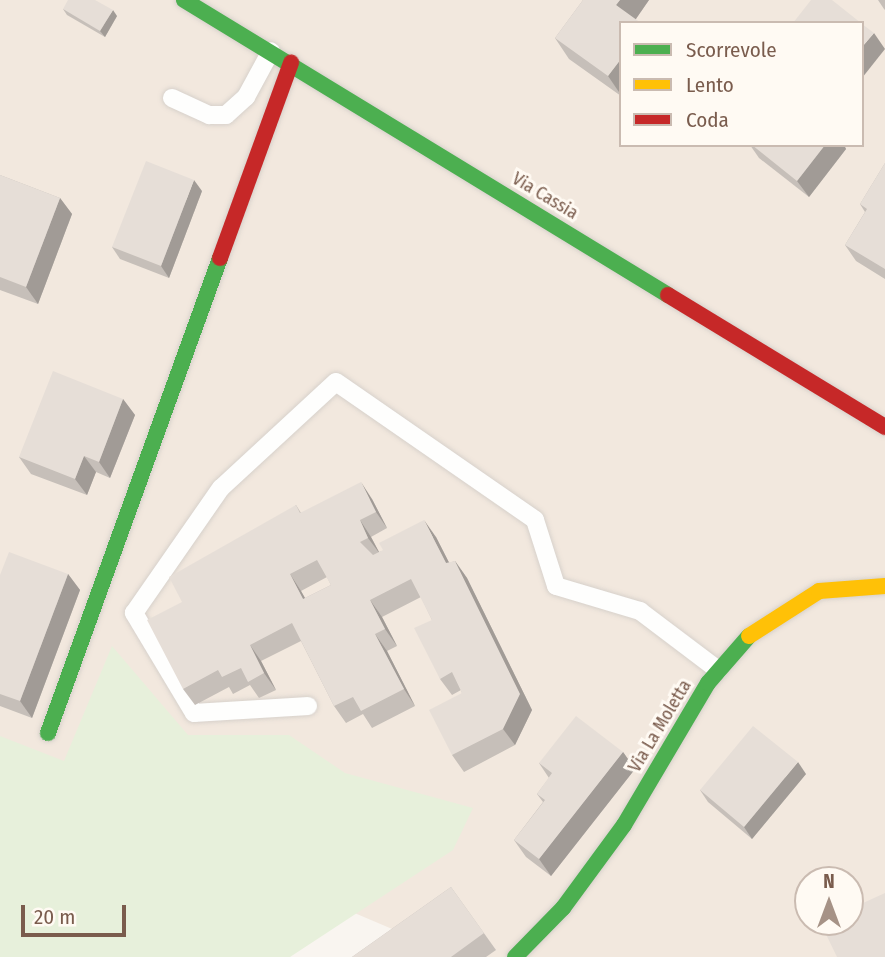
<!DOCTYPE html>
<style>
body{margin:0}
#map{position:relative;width:885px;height:957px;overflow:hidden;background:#f9f5f0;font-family:"Fira Sans Condensed",sans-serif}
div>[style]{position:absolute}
.residential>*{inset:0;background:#f2e8de}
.green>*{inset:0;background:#e7f0db}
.roads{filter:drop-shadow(0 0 2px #d7d1cb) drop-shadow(0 0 2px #d7d1cb)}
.lane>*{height:18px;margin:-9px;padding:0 9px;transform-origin:9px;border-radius:9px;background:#fefefd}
.fast>*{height:16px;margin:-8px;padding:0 8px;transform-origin:8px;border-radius:8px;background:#4caf50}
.slow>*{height:16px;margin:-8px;padding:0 8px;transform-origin:8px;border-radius:8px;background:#ffc107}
.jam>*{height:16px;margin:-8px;padding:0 8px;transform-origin:8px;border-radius:8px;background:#c62828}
.wall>*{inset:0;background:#c6bfb9}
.shaded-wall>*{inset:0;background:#a19b96}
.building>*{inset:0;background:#e6ded7}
span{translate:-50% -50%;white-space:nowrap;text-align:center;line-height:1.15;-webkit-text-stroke:6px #fffaf3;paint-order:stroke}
.street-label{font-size:18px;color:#7a5c4d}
.legend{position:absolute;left:619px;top:21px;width:245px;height:126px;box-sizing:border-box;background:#fffaf3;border:2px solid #cabbb1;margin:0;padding:9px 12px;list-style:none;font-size:21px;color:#7a5c4d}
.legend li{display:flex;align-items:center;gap:14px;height:35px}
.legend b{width:35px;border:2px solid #cabbb1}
.north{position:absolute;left:794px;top:866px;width:70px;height:70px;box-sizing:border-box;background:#fffaf3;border:2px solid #cabbb1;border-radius:50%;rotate:0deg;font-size:19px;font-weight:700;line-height:28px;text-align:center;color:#7a5c4d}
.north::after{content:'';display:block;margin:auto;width:24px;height:32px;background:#a69286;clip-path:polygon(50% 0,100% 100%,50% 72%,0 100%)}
.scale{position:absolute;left:21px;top:905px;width:105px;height:32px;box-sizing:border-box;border:4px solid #7a5c4d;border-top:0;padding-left:9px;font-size:21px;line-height:24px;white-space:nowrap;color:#7a5c4d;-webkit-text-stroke:5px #fffaf3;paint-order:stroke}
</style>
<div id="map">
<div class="residential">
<div style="clip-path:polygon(evenodd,0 0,885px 0,885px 957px,458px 957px,0 762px,0 0,621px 23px,862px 23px,862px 145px,621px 145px,621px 23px,0 0,808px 880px,850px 880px,850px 922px,808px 922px,808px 880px)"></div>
</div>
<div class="green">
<div style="clip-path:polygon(112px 646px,188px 735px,289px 735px,345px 773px,473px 808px,453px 850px,290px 957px,0 957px,0 736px,64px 761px)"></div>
</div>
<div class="roads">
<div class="lane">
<div style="left:172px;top:98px;width:41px;rotate:24.7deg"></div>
<div style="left:209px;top:115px;width:17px"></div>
<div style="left:226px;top:115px;width:27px;rotate:-42deg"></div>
<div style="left:246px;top:97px;width:52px;rotate:-61.5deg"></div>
<div style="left:308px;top:706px;width:114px;rotate:176.5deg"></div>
<div style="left:194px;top:713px;width:117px;rotate:-121deg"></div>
<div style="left:134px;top:613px;width:152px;rotate:-55.2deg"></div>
<div style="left:221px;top:488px;width:156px;rotate:-42.7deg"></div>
<div style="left:336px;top:382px;width:242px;rotate:34.7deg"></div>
<div style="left:535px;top:520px;width:69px;rotate:72.3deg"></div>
<div style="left:556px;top:586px;width:88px;rotate:16.6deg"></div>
<div style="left:640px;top:611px;width:98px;rotate:37.1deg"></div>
</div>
<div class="fast">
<div style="left:184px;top:0;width:567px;rotate:31.36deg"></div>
<div style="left:48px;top:733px;width:505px;rotate:-70.09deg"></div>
<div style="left:515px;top:957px;width:69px;rotate:-45.6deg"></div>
<div style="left:563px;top:908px;width:103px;rotate:-53.7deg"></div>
<div style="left:624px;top:825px;width:165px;rotate:-59.4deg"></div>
<div style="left:708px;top:683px;width:62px;rotate:-48.9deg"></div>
</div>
<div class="slow">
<div style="left:749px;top:636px;width:83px;rotate:-32.7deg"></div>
<div style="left:819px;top:591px;width:66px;rotate:-4.3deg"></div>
</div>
<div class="jam">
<div style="left:220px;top:258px;width:208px;rotate:-70deg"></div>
<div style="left:668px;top:295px;width:254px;rotate:31.3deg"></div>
</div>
</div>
<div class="wall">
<div style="clip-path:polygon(583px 0,649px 0,636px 19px,621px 23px,621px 96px,569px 59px,555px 38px)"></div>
<div style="clip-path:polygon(878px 0,885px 0,885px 10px,884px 9px)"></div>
<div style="clip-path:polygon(63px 9px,117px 16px,105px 37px,67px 15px)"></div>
<div style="clip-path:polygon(750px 145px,844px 145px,846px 149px,809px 197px,759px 158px)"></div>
<div style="clip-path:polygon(885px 163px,885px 279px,856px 261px,845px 245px,865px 212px,860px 204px)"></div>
<div style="clip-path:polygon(0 175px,60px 198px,72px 214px,38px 304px,0 290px)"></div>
<div style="clip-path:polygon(202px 191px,169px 278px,120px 259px,112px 247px)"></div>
<div style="clip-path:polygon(123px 399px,135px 415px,110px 478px,96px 472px,87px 495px,31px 474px,19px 457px)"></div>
<div style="clip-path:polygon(evenodd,372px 499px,387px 528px,371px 537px,379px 552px,436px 537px,449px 563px,455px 561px,467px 578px,532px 710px,515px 745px,464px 772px,452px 755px,462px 693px,461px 690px,452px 695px,440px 679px,432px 620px,421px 597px,382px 617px,397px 646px,387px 651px,415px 706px,372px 728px,363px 714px,346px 723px,334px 706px,301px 641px,261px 661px,276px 690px,259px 698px,250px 685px,233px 694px,229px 687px,195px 705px,183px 689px,182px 602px,296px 505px,301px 513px,372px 499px,327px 577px,331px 585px,305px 598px,301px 591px,327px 577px)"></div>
<div style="clip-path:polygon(68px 574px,80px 590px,32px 718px,0 706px,0 575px)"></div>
<div style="clip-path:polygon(623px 752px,635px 769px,551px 876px,526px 857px,514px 840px,543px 802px,537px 794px,549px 778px,539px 763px)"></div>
<div style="clip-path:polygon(806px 774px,752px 839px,708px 802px,700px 790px)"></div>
<div style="clip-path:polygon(451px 887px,496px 950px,486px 957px,352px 957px)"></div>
</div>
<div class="shaded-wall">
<div style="clip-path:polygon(620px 0,649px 0,633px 23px,616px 5px)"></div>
<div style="clip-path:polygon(113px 10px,117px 16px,105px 37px,100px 31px)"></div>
<div style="clip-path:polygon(874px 33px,885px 49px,862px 78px,862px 47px)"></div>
<div style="clip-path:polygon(621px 59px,621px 95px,608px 76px)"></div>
<div style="clip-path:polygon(825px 145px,844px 145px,846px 149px,809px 197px,797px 181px)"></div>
<div style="clip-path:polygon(194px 180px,202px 191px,169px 278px,161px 266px)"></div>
<div style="clip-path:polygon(60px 198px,72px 214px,38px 304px,26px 287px)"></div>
<div style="clip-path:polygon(123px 399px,135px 415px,110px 478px,99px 462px)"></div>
<div style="clip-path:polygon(84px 456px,96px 472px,87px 495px,75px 479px)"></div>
<div style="clip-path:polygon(361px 482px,372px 499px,387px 528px,376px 512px)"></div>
<div style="clip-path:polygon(360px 520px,371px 537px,380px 554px,368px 538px)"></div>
<div style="clip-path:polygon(424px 520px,436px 537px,458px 580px,446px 563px)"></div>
<div style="clip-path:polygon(455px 561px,467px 578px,532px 710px,515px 745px,503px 729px)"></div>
<div style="clip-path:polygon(68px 574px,80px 590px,32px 718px,20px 701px)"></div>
<div style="clip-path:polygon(290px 574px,301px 591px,315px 616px,303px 599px)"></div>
<div style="clip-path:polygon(370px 600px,382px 617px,397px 646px,385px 629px)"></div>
<div style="clip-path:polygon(375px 634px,387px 651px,415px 706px,404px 689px)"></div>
<div style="clip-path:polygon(250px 645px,261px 661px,276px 690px,264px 673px)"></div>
<div style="clip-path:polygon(623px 752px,635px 769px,551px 876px,539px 859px)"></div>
<div style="clip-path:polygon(798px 762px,806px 774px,752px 839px,744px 827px)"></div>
</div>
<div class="building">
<div style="clip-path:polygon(68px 0,95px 0,113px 10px,100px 31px,63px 9px)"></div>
<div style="clip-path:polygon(583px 0,620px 0,616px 5px,641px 23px,621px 23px,621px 59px,608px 76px,555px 38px)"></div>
<div style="clip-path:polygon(811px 0,832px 0,861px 23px,793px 23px)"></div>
<div style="clip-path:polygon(862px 24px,874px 33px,862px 47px)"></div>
<div style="clip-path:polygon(752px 145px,825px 145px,797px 181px)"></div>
<div style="clip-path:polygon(146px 161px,194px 180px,161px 266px,112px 247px)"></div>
<div style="clip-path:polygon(885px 163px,885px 269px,845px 245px,867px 209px,860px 204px)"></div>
<div style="clip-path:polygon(0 175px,60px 198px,26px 287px,0 277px)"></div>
<div style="clip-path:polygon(53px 371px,123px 399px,99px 462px,84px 456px,75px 479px,19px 457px)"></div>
<div style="clip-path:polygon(evenodd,361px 482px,376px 512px,360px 520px,368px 538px,360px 542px,373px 555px,383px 550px,379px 543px,424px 520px,446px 563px,455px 561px,520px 694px,503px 729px,452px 755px,429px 710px,462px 693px,452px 672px,440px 679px,414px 628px,432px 620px,411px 579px,370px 600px,385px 629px,375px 634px,404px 689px,361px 711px,353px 697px,334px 706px,292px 623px,250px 645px,264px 673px,248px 682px,241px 668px,222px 677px,218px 670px,183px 689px,147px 620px,182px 602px,169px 577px,296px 505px,300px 513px,361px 482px,317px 560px,331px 585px,303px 599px,290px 574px,317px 560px)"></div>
<div style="clip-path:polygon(9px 552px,68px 574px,20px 701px,0 694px,0 575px)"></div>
<div style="clip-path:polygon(576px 716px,623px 752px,539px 859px,514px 840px,545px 800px,537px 794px,552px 773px,539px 763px)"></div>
<div style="clip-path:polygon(753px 726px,798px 762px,744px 827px,700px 790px)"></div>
<div style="clip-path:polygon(451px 887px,484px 933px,451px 957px,352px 957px)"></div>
<div style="clip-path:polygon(885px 893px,885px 957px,837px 957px,821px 924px,824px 922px,850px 922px,850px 909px)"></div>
</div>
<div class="street-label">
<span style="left:545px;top:196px;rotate:31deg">Via Cassia</span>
<span style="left:660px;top:726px;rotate:-59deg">Via La Moletta</span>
</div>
<ul class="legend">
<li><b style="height:9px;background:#4caf50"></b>Scorrevole</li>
<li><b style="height:9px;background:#ffc107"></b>Lento</li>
<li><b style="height:9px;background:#c62828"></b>Coda</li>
</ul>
<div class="north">N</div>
<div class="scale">20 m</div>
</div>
